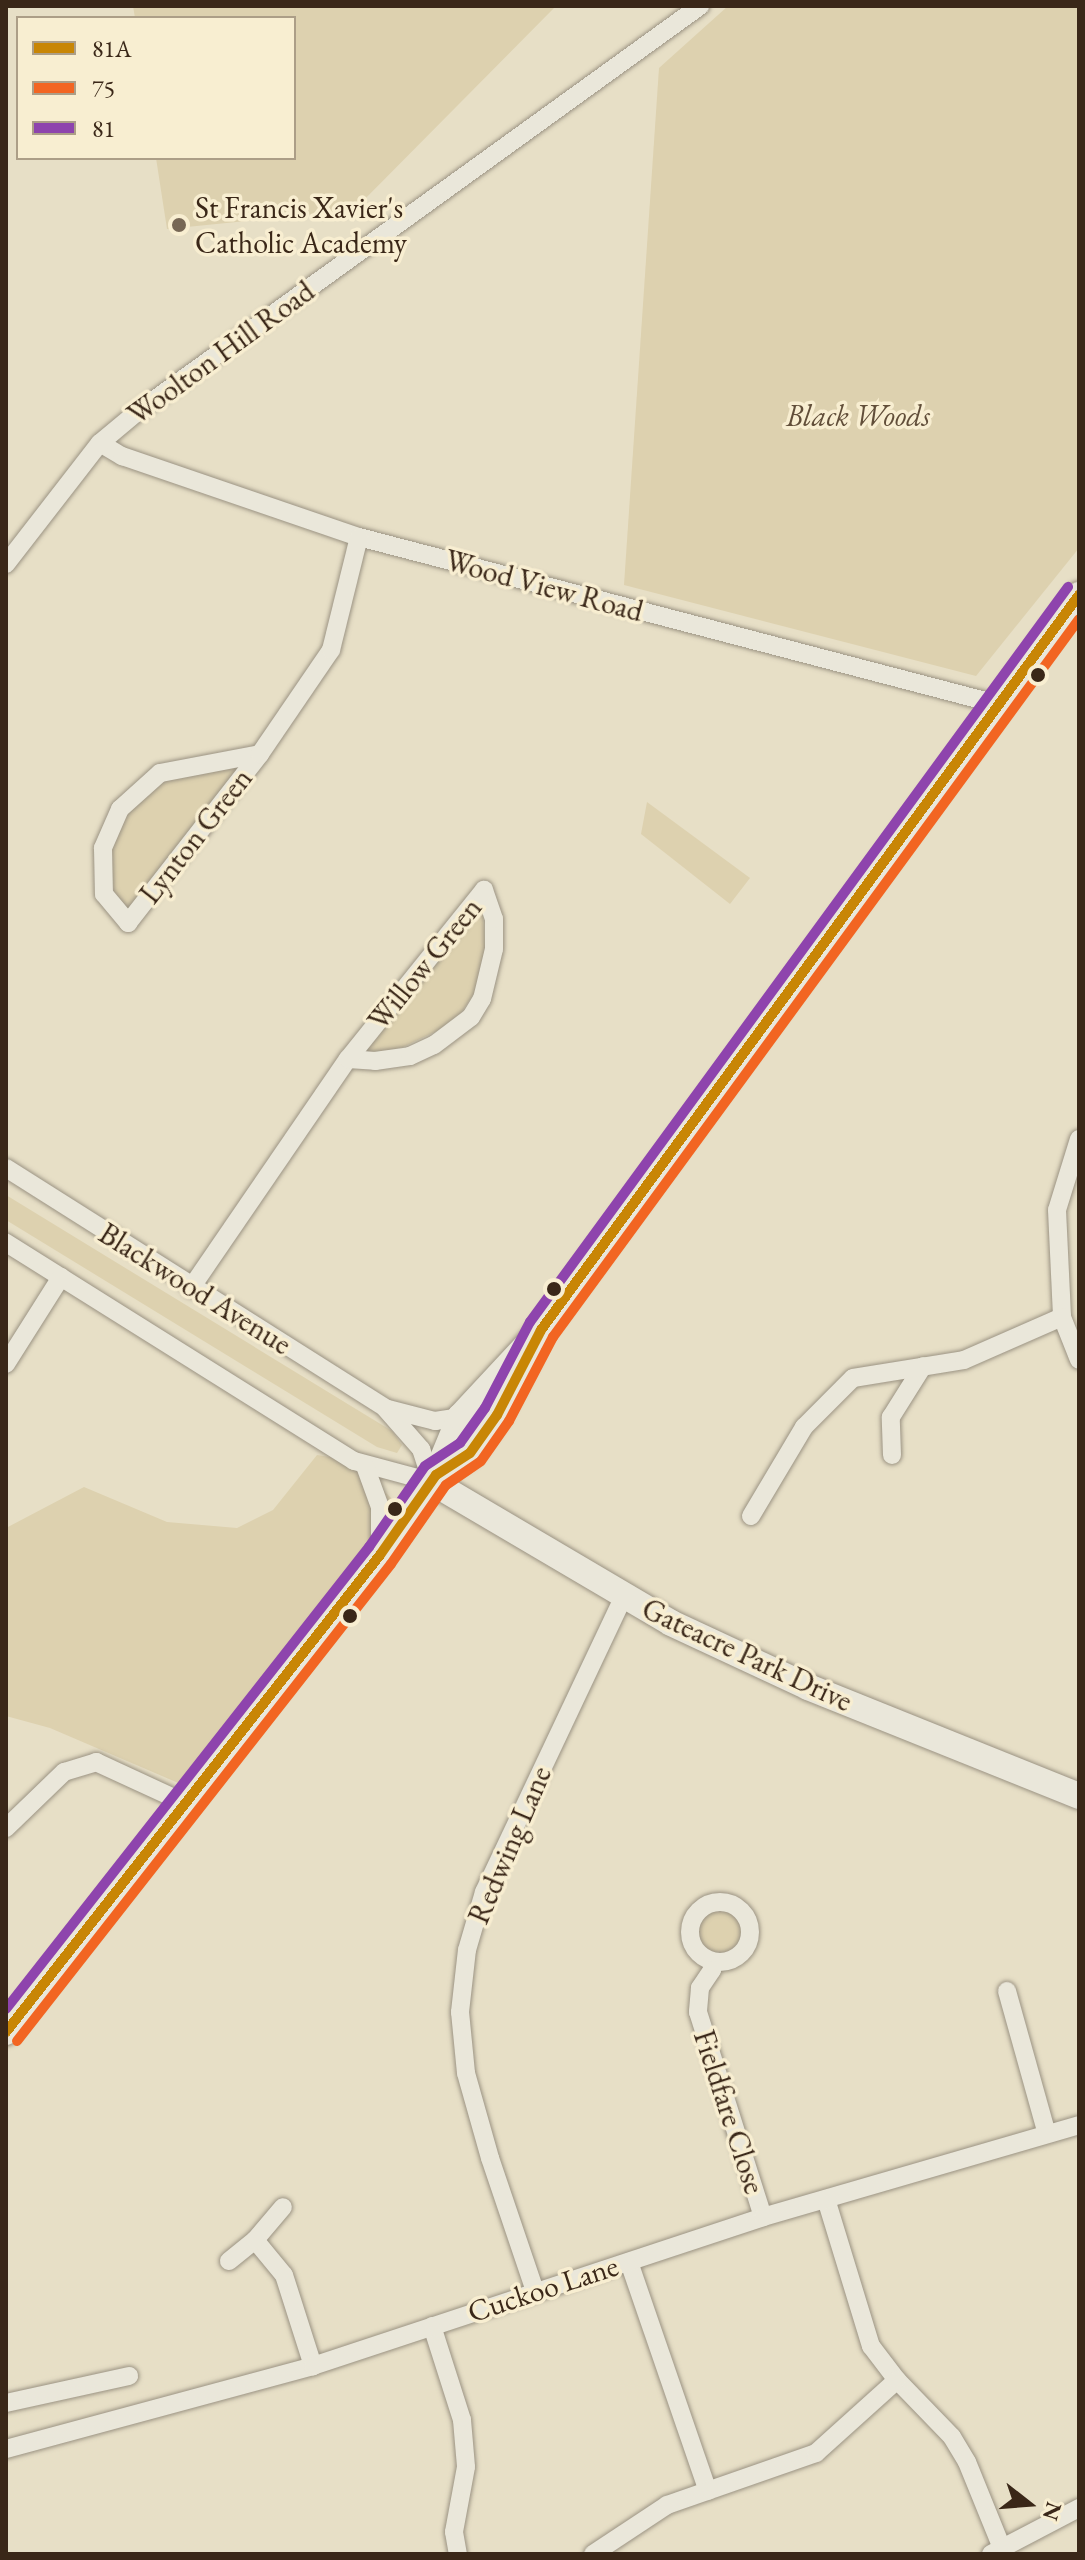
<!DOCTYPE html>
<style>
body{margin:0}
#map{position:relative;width:1085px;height:2560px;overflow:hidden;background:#e7dfc6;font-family:"EB Garamond",serif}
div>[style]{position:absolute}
.green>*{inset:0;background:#ddd1af}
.round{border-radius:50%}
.roads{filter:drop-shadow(0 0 2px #9b9383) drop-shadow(0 0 2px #9b9383)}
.street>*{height:18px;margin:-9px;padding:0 9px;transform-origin:9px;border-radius:9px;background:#eae7da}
.street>.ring{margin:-9px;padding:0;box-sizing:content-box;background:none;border:18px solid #eae7da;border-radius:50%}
.secondary>*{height:26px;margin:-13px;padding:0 13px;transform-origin:13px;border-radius:13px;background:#eae7da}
.bus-1>*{height:10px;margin:-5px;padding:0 5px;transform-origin:5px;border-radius:5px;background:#c88606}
.bus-2>*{height:10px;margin:-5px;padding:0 5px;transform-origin:5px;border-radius:5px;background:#f26522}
.bus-3>*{height:10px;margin:-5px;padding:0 5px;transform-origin:5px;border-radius:5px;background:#8e44ad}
.dots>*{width:22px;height:22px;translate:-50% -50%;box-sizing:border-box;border:4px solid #f8eed1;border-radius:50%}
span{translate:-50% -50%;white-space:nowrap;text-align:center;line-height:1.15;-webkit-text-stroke:7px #f8eed1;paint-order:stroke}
.poi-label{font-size:30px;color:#3a2718}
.left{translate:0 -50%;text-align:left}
.street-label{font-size:30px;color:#3a2718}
.park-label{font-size:30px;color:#614e39;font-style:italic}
.frame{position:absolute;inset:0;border:8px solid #3a2718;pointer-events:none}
.legend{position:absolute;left:16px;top:16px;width:280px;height:144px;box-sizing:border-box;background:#f8eed1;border:2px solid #ac9e87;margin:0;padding:10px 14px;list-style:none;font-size:24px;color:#3a2718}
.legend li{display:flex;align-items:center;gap:16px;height:40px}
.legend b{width:40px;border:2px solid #ac9e87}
.north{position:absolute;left:989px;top:2464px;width:80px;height:80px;-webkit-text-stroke:6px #f8eed1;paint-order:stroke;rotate:107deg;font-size:22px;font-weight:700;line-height:32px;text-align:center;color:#3a2718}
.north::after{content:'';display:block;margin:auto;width:28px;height:36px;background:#3a2718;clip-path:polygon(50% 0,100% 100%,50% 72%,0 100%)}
</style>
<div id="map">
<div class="green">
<div style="clip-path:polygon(133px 6px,556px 6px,354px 210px,167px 229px,156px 158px,294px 158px,294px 18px,135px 18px)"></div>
<div style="clip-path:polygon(728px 6px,1079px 6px,1079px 548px,976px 676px,624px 585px,659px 68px)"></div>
<div style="clip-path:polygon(246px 763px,128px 914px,114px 893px,110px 849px,128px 812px,166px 777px)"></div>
<div style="clip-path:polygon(647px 802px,750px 878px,730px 904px,641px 834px)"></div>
<div style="clip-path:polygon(482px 901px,485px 946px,481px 973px,474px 993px,461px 1013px,447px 1026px,403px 1047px,375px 1054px,359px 1053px)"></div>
<div style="clip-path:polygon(6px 1195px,392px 1431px,402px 1445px,397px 1453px,377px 1447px,6px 1220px)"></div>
<div style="clip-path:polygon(317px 1455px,354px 1461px,400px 1507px,197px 1791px,50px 1728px,6px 1716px,6px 1528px,84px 1487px,167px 1522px,237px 1528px,273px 1510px)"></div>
<div class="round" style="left:699px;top:1911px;width:42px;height:42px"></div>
</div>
<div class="roads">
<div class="street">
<div style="left:100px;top:443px;width:26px;rotate:31deg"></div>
<div style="left:122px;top:456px;width:250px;rotate:18.9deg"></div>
<div style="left:359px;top:537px;width:659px;rotate:14.67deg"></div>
<div style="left:6px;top:564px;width:153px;rotate:-52.2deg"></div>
<div style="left:100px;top:443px;width:47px;rotate:-39.8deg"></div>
<div style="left:136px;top:413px;width:696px;rotate:-35.82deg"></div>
<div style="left:260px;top:754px;width:102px;rotate:169.2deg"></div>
<div style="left:160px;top:773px;width:54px;rotate:138deg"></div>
<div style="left:120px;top:809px;width:43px;rotate:113.6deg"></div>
<div style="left:103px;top:848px;width:46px;rotate:88.8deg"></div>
<div style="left:104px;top:894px;width:38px;rotate:50deg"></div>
<div style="left:128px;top:923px;width:214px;rotate:-52deg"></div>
<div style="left:260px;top:754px;width:126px;rotate:-55.7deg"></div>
<div style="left:331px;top:650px;width:116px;rotate:-76.1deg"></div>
<div style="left:348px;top:1059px;width:27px;rotate:4deg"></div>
<div style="left:375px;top:1061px;width:35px;rotate:-8deg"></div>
<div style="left:410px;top:1056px;width:26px;rotate:-25deg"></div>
<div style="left:434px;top:1045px;width:46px;rotate:-37.1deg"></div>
<div style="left:471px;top:1017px;width:21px;rotate:-59deg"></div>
<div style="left:482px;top:999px;width:51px;rotate:-76.5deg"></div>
<div style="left:494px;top:949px;width:30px;rotate:-90deg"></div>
<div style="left:494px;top:919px;width:31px;rotate:-109deg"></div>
<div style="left:1079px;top:1139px;width:74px;rotate:107.2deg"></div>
<div style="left:1057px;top:1210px;width:107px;rotate:87.3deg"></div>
<div style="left:1062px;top:1317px;width:46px;rotate:68.4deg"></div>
<div style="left:6px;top:1168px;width:449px;rotate:32.3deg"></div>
<div style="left:385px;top:1408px;width:55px;rotate:48.7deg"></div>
<div style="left:421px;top:1449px;width:35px;rotate:72deg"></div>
<div style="left:432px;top:1482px;width:81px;rotate:-164.9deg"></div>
<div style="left:354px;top:1461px;width:411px;rotate:-147.9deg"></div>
<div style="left:191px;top:1288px;width:278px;rotate:-55.6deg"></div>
<div style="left:348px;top:1059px;width:217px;rotate:-51.2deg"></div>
<div style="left:6px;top:1364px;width:103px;rotate:-57.7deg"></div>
<div style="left:388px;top:1409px;width:49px;rotate:14.3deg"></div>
<div style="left:435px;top:1421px;width:25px;rotate:-9deg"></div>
<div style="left:892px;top:1455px;width:38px;rotate:-92deg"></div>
<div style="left:891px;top:1417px;width:60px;rotate:-57.9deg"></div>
<div style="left:365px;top:1466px;width:44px;rotate:69.9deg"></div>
<div style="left:380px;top:1507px;width:48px;rotate:90deg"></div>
<div style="left:751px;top:1516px;width:104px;rotate:-59.2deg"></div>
<div style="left:804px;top:1427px;width:69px;rotate:-45deg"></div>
<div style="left:853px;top:1378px;width:112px;rotate:-9.2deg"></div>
<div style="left:964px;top:1360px;width:107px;rotate:-23.7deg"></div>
<div style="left:6px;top:1828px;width:81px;rotate:-44deg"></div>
<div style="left:64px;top:1772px;width:34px;rotate:-17deg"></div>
<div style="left:96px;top:1762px;width:100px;rotate:24.8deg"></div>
<div class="ring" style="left:690px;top:1902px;width:42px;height:42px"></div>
<div style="left:712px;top:1962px;width:8px;rotate:90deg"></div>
<div style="left:712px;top:1970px;width:22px;rotate:124deg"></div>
<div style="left:700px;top:1988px;width:24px;rotate:95deg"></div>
<div style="left:698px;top:2012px;width:215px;rotate:72.4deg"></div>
<div style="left:1007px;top:1991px;width:148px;rotate:74.4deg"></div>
<div style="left:826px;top:2199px;width:154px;rotate:73deg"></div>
<div style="left:871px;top:2346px;width:43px;rotate:52.6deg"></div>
<div style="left:897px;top:2380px;width:79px;rotate:46deg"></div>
<div style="left:952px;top:2437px;width:29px;rotate:59deg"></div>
<div style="left:967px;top:2462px;width:93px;rotate:67.9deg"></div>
<div style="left:255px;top:2240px;width:45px;rotate:50.4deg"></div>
<div style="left:284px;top:2275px;width:96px;rotate:72.3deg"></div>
<div style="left:229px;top:2261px;width:33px;rotate:-39deg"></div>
<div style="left:255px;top:2240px;width:43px;rotate:-49.7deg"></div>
<div style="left:629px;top:2262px;width:242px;rotate:71deg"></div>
<div style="left:535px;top:2291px;width:140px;rotate:-108.7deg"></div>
<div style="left:490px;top:2158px;width:88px;rotate:-105.8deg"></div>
<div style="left:466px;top:2073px;width:61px;rotate:-95.6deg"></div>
<div style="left:460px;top:2012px;width:62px;rotate:-83.6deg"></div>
<div style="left:467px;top:1950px;width:60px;rotate:-73.7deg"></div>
<div style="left:484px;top:1892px;width:327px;rotate:-64.7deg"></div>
<div style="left:432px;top:2326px;width:99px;rotate:72.3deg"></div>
<div style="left:462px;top:2420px;width:47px;rotate:85.1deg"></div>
<div style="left:466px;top:2467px;width:66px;rotate:100.5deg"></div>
<div style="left:454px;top:2532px;width:22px;rotate:80deg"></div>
<div style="left:6px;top:2403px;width:126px;rotate:-12.4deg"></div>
<div style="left:6px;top:2449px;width:318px;rotate:-15.1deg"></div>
<div style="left:313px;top:2366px;width:474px;rotate:-18.3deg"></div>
<div style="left:763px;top:2217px;width:329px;rotate:-16.2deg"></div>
<div style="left:593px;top:2554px;width:89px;rotate:-33.5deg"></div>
<div style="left:667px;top:2505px;width:158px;rotate:-19.2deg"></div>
<div style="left:816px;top:2453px;width:109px;rotate:-42deg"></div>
<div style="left:991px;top:2554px;width:99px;rotate:-27.6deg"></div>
</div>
<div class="secondary">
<div style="left:436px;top:1475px;width:40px;rotate:-32.9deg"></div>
<div style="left:470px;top:1453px;width:47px;rotate:-54.6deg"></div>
<div style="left:497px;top:1415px;width:69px;rotate:-62.3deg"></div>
<div style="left:432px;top:1482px;width:277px;rotate:30.5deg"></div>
<div style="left:671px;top:1623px;width:151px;rotate:25deg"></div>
<div style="left:808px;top:1687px;width:292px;rotate:21.9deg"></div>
<div style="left:6px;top:2032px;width:606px;rotate:-51.9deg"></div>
<div style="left:380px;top:1555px;width:98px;rotate:-55deg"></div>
<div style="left:436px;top:1475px;width:63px;rotate:-67.5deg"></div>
<div style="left:460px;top:1417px;width:119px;rotate:-47deg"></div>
<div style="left:541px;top:1330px;width:911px;rotate:-53.8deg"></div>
</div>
</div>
<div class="bus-1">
<div style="left:6px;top:2032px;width:606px;rotate:-51.9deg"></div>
<div style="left:380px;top:1555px;width:98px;rotate:-55deg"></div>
<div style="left:436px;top:1475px;width:40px;rotate:-32.9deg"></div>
<div style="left:470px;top:1453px;width:47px;rotate:-54.6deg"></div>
<div style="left:497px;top:1415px;width:96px;rotate:-62.6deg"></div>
<div style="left:541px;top:1330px;width:911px;rotate:-53.8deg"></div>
</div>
<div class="bus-2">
<div style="left:17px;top:2041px;width:606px;rotate:-51.9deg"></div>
<div style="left:391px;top:1564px;width:96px;rotate:-55.2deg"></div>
<div style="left:446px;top:1485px;width:42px;rotate:-34.4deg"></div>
<div style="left:481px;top:1461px;width:49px;rotate:-55deg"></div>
<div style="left:509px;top:1421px;width:95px;rotate:-62.4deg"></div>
<div style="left:553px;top:1337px;width:890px;rotate:-53.77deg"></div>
</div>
<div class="bus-3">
<div style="left:6px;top:2009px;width:588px;rotate:-51.84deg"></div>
<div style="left:369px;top:1547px;width:98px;rotate:-55.3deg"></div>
<div style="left:425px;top:1466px;width:42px;rotate:-33.3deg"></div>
<div style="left:460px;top:1443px;width:43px;rotate:-54.5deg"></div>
<div style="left:485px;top:1408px;width:97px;rotate:-62.4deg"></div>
<div style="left:530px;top:1322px;width:911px;rotate:-53.8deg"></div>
</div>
<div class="dots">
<div style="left:179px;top:225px;background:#776755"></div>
<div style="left:1038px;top:675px;background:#3a2718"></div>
<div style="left:554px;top:1289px;background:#3a2718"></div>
<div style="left:395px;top:1509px;background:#3a2718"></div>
<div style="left:350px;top:1616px;background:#3a2718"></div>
</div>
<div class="poi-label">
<span class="left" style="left:195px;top:225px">St Francis Xavier's<br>Catholic Academy</span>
</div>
<div class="street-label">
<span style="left:221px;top:353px;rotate:-36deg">Woolton Hill Road</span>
<span style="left:544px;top:586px;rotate:15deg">Wood View Road</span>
<span style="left:196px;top:836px;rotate:-52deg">Lynton Green</span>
<span style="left:425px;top:964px;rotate:-51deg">Willow Green</span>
<span style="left:195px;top:1289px;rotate:32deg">Blackwood Avenue</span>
<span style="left:747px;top:1655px;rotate:25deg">Gateacre Park Drive</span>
<span style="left:510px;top:1845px;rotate:-67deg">Redwing Lane</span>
<span style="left:729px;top:2112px;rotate:72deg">Fieldfare Close</span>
<span style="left:543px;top:2289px;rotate:-18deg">Cuckoo Lane</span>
</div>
<div class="park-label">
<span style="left:858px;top:416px">Black Woods</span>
</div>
<div class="frame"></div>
<ul class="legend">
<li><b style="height:10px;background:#c88606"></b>81A</li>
<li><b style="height:10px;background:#f26522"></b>75</li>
<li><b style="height:10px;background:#8e44ad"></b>81</li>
</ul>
<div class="north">N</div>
</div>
